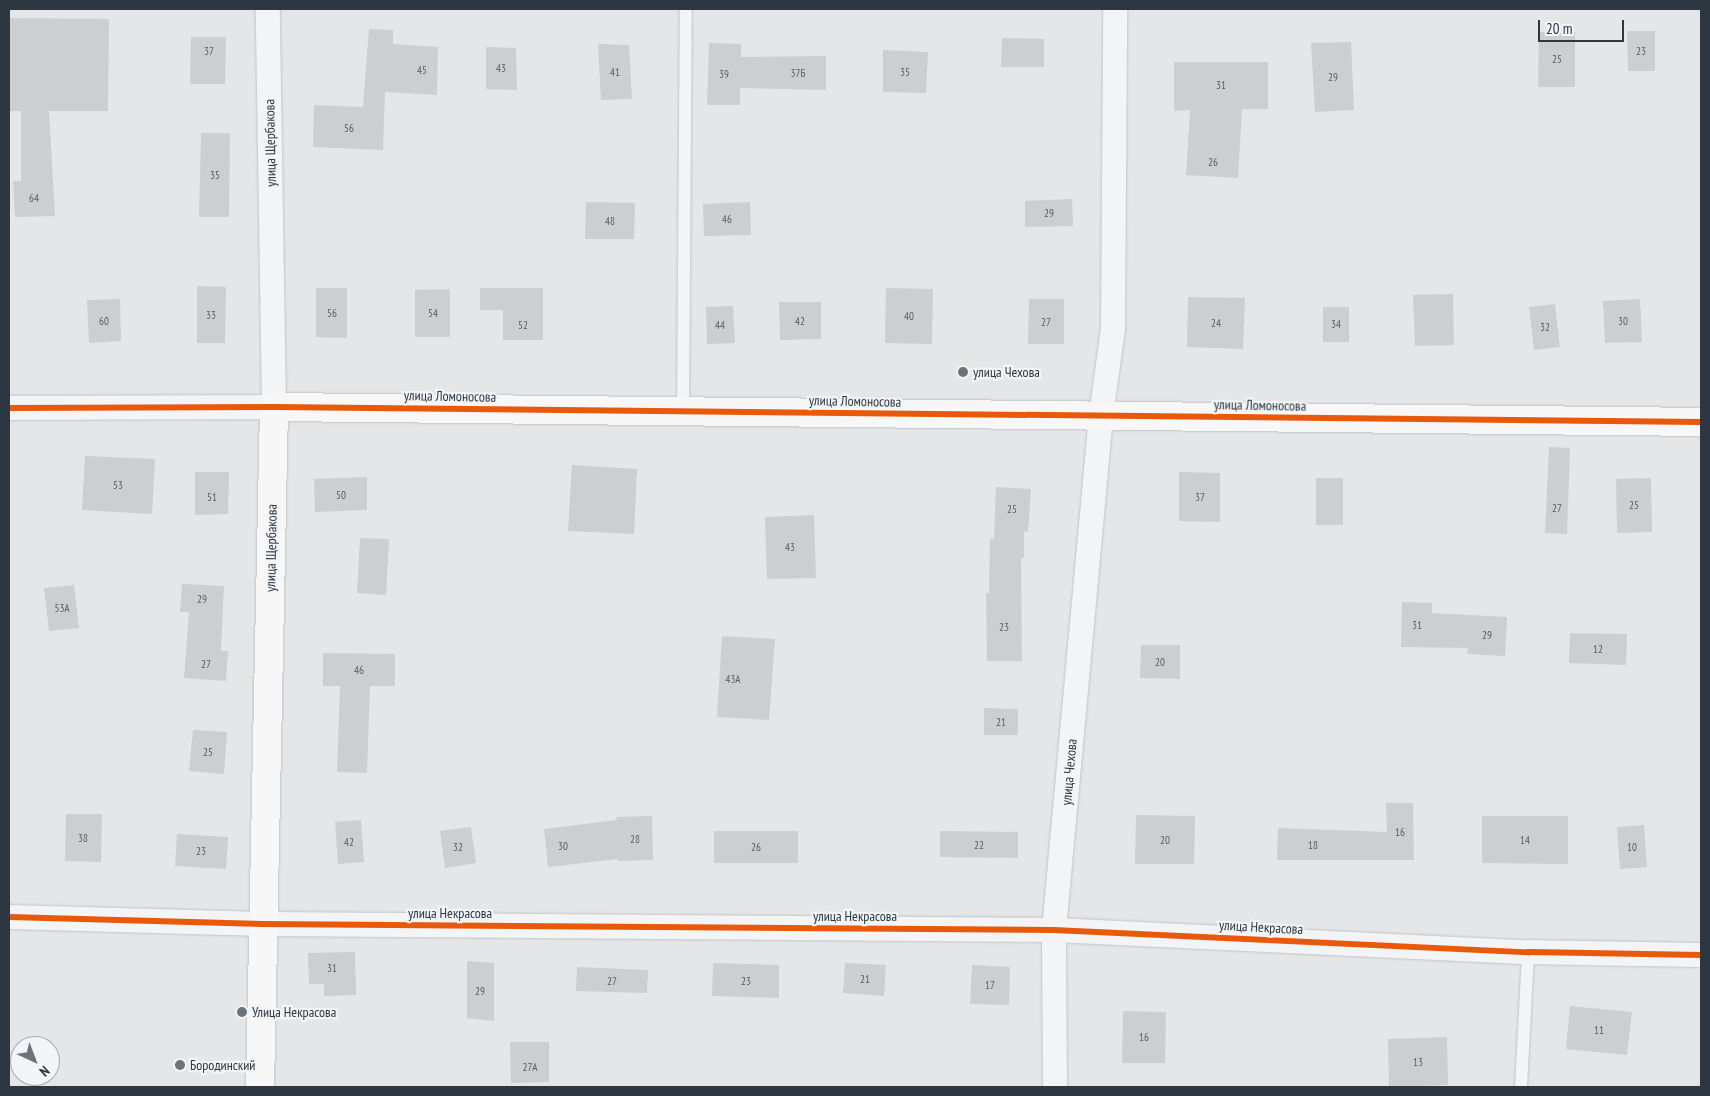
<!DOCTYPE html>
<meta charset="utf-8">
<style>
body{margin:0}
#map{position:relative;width:1710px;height:1096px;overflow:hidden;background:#e4e6e8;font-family:"PT Sans Narrow",sans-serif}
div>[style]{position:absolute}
.building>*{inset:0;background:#ccced0}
.roads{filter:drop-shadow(0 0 1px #c2c4c6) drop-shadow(0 0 1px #c2c4c6)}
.lane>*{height:12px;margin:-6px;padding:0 6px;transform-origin:6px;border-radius:6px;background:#f3f4f5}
.street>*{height:24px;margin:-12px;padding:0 12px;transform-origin:12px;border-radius:12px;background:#f3f4f5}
.secondary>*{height:28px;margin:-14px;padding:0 14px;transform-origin:14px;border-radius:14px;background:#f7f7f7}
.cycleway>*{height:6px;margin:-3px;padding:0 3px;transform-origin:3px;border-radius:3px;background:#e8590c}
.dots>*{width:14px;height:14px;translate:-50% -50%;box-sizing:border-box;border:2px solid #f2f5f7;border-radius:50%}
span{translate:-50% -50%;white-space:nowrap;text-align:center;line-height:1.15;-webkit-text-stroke:4.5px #f2f5f7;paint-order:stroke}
.number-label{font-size:11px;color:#555e66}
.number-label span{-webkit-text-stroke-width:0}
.street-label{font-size:14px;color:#2c3741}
.poi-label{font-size:14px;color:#2c3741}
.left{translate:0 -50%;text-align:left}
.frame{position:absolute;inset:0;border:10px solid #2c3741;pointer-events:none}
.north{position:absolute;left:10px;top:1036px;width:50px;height:50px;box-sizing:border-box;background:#f2f5f7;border:1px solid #a3a9ae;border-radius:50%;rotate:137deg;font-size:14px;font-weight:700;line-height:20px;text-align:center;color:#2c3741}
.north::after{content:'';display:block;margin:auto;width:18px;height:22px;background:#6c747b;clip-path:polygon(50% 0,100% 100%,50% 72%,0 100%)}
.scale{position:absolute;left:1538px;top:20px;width:86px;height:22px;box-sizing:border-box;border:2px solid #2c3741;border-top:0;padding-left:6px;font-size:15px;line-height:18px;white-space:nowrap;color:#2c3741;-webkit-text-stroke:4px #f2f5f7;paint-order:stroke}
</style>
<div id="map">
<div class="building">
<div style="clip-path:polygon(9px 18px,109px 19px,108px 111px,49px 111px,55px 216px,15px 217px,13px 181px,21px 181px,21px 111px,9px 111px)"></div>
<div style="clip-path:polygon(369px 29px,393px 30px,393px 44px,438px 47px,437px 95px,385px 92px,383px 150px,313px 147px,314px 105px,363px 107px)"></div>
<div style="clip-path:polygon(1627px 31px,1655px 31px,1655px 71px,1628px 71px)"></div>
<div style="clip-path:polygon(1539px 32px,1575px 32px,1575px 87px,1538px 87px)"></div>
<div style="clip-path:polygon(191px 37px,226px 37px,225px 84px,190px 84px)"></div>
<div style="clip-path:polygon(1002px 38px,1044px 39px,1044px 67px,1001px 67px)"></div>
<div style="clip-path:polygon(1351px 42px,1354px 110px,1315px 112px,1311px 43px)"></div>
<div style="clip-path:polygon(709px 43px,741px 44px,741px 57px,826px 56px,826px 90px,740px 88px,740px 105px,707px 105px)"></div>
<div style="clip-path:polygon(598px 44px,629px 45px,632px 99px,601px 100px)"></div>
<div style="clip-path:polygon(486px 47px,516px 48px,517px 90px,486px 89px)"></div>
<div style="clip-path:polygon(883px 50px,928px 52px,926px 93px,883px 92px)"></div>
<div style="clip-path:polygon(1174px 62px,1268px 62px,1268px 109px,1242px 109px,1238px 178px,1186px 175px,1190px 110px,1174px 111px)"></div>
<div style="clip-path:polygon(201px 133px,230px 133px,229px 217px,199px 217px)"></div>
<div style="clip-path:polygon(1072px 199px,1073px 226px,1025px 227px,1025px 201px)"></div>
<div style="clip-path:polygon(586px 202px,635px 203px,634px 239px,585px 239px)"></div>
<div style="clip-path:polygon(750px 202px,751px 235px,704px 236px,703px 204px)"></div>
<div style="clip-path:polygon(197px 286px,226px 287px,225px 343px,197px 343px)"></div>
<div style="clip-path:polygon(316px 288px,347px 288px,347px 338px,316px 337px)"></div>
<div style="clip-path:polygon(480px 288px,543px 288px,543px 340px,503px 340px,503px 310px,480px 310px)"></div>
<div style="clip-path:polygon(886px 288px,933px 289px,932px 344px,885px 343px)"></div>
<div style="clip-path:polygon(450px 289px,450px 337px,415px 337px,415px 290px)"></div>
<div style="clip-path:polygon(1453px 294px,1454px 345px,1415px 346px,1413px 295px)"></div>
<div style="clip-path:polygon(1188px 297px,1245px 298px,1243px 349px,1187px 347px)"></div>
<div style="clip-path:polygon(120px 299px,121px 341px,89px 343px,87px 300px)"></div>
<div style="clip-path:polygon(1029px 299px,1064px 299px,1064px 344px,1028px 344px)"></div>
<div style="clip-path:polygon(1640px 299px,1642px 342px,1605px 343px,1603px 301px)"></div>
<div style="clip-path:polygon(779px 302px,821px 302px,821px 339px,780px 340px)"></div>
<div style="clip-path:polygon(1555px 304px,1560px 347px,1534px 350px,1529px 307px)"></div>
<div style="clip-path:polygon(733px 306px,735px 343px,707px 344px,706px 307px)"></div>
<div style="clip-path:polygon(1323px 307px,1349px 307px,1349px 342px,1323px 342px)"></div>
<div style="clip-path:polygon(1549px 447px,1570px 448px,1567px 534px,1545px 533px)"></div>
<div style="clip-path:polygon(85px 456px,155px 459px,152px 514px,82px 510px)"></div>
<div style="clip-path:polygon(572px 465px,637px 469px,634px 534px,568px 531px)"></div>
<div style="clip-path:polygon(195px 472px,229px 472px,228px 514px,195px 515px)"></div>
<div style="clip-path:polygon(1179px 472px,1220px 473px,1220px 522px,1179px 521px)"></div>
<div style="clip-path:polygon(367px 477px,367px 510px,315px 512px,314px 479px)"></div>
<div style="clip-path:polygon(1316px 478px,1343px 478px,1343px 525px,1316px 525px)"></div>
<div style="clip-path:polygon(1651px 478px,1652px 532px,1617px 533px,1616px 479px)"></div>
<div style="clip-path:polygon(996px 487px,1031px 489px,1028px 532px,1024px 531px,1024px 558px,1021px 558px,1022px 661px,987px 661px,986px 593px,989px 593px,990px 539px,994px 539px)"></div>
<div style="clip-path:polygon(814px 515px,816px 578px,767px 579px,765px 517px)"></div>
<div style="clip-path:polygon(360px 538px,389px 539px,386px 595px,357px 593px)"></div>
<div style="clip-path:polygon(182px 584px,224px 586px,221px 651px,228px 651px,226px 681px,184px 678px,189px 612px,180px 612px)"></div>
<div style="clip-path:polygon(74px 585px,79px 628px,49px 631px,44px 588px)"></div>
<div style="clip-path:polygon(1402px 602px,1432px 603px,1432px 613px,1507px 617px,1505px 656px,1467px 654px,1468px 648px,1401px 647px)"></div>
<div style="clip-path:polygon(1570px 633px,1627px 634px,1626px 665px,1569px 663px)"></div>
<div style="clip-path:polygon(722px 636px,775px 639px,769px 720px,717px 717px)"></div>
<div style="clip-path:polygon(1141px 645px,1180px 645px,1180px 679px,1140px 678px)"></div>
<div style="clip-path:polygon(323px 653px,395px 654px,395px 686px,370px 686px,367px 773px,337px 772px,340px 686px,323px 686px)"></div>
<div style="clip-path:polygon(984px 708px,1018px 709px,1018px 735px,984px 735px)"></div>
<div style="clip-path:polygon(193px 730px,227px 732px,224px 774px,189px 771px)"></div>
<div style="clip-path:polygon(1386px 803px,1413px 803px,1414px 860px,1277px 860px,1278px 828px,1387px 832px)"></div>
<div style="clip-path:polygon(66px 814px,102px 814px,101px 862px,65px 861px)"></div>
<div style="clip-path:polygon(1136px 815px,1195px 816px,1194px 864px,1135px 864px)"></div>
<div style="clip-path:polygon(652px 816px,653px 860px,618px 861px,618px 859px,548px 867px,544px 829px,617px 820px,616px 817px)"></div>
<div style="clip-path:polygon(1482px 816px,1568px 816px,1568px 864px,1482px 863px)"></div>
<div style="clip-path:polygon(361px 820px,364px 862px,338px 864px,335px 822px)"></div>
<div style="clip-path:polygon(1644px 825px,1647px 867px,1620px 869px,1617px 827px)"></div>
<div style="clip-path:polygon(471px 827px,476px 863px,445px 868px,440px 831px)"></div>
<div style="clip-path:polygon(714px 831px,798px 831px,798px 863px,714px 863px)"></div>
<div style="clip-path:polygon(940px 831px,1018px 832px,1018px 858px,940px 857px)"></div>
<div style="clip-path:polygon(177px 834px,228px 837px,226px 869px,175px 866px)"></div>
<div style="clip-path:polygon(355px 952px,356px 995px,324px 996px,324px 984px,309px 984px,308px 953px)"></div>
<div style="clip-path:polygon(467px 961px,494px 963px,494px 1021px,467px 1018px)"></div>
<div style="clip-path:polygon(713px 963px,779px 965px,779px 998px,712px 996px)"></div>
<div style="clip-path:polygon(845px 963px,886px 965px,884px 996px,843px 993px)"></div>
<div style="clip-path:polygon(972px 965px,1010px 967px,1009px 1005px,970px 1004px)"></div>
<div style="clip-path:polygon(577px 967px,648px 970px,647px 993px,576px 991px)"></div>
<div style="clip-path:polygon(1570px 1006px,1632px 1012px,1627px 1055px,1566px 1049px)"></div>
<div style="clip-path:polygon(1123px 1011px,1166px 1012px,1165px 1063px,1122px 1063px)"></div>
<div style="clip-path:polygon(1447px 1037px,1448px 1085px,1389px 1087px,1388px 1039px)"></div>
<div style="clip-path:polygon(510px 1042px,549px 1042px,549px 1082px,511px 1083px)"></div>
</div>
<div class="roads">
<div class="lane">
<div style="left:683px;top:411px;width:402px;rotate:-89.6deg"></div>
<div style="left:1521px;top:1087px;width:135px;rotate:-87deg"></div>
</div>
<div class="street">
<div style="left:9px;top:408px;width:265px;rotate:-0.2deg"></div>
<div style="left:274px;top:407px;width:398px;rotate:-90.9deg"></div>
<div style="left:9px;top:917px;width:254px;rotate:1.6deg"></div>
<div style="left:263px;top:924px;width:791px;rotate:0.43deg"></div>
<div style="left:1054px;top:930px;width:475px;rotate:2.7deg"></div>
<div style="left:1528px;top:952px;width:173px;rotate:1deg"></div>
<div style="left:1055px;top:1087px;width:157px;rotate:-90.4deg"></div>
<div style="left:1054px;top:930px;width:516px;rotate:-84.78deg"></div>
<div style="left:1101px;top:416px;width:89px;rotate:-82.2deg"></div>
<div style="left:1113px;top:328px;width:319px;rotate:-89.6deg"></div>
</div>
<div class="secondary">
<div style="left:260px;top:1087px;width:680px;rotate:-88.82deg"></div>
<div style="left:274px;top:407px;width:1427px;rotate:0.6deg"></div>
</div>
</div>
<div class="cycleway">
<div style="left:9px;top:408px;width:265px;rotate:-0.2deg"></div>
<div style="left:274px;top:407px;width:1427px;rotate:0.6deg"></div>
<div style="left:9px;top:917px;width:254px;rotate:1.6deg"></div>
<div style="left:263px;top:924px;width:791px;rotate:0.43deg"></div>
<div style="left:1054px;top:930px;width:475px;rotate:2.7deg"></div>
<div style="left:1528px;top:952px;width:173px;rotate:1deg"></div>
</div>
<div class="dots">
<div style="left:963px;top:372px;background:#6c747b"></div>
<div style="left:242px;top:1012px;background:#6c747b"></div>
<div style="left:180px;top:1065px;background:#6c747b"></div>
</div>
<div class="number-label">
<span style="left:209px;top:51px">37</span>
<span style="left:1641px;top:51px">23</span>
<span style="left:1557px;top:59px">25</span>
<span style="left:501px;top:68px">43</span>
<span style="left:422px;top:70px">45</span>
<span style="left:615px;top:72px">41</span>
<span style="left:905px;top:72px">35</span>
<span style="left:798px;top:73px">37Б</span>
<span style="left:724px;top:74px">39</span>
<span style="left:1333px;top:77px">29</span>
<span style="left:1221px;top:85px">31</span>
<span style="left:349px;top:128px">56</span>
<span style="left:1213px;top:162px">26</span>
<span style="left:215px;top:175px">35</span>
<span style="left:34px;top:198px">64</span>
<span style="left:1049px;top:213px">29</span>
<span style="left:727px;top:219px">46</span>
<span style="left:610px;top:221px">48</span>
<span style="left:332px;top:313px">56</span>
<span style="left:433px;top:313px">54</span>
<span style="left:211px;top:315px">33</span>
<span style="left:909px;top:316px">40</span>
<span style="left:104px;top:321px">60</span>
<span style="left:800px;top:321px">42</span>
<span style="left:1623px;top:321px">30</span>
<span style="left:1046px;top:322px">27</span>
<span style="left:1216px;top:323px">24</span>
<span style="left:1336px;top:324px">34</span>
<span style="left:523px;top:325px">52</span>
<span style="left:720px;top:325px">44</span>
<span style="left:1545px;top:327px">32</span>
<span style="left:118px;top:485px">53</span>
<span style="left:341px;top:495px">50</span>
<span style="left:212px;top:497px">51</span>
<span style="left:1200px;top:497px">37</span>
<span style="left:1634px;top:505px">25</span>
<span style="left:1557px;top:508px">27</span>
<span style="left:1012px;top:509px">25</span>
<span style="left:790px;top:547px">43</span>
<span style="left:202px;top:599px">29</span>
<span style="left:62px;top:608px">53А</span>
<span style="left:1417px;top:625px">31</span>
<span style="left:1004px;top:627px">23</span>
<span style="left:1487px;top:635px">29</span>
<span style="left:1598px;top:649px">12</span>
<span style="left:1160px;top:662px">20</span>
<span style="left:206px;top:664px">27</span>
<span style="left:359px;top:670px">46</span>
<span style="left:733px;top:679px">43А</span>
<span style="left:1001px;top:722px">21</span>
<span style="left:208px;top:752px">25</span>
<span style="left:1400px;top:832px">16</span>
<span style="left:83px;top:838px">38</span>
<span style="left:635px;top:839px">28</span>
<span style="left:1165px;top:840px">20</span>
<span style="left:1525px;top:840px">14</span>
<span style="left:349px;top:842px">42</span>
<span style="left:979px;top:845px">22</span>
<span style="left:1313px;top:845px">18</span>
<span style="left:563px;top:846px">30</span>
<span style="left:458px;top:847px">32</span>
<span style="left:756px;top:847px">26</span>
<span style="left:1632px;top:847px">10</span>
<span style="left:201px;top:851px">23</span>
<span style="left:332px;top:968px">31</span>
<span style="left:865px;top:979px">21</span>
<span style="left:612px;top:981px">27</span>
<span style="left:746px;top:981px">23</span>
<span style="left:990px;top:985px">17</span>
<span style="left:480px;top:991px">29</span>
<span style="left:1599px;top:1030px">11</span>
<span style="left:1144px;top:1037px">16</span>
<span style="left:1418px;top:1062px">13</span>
<span style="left:530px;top:1067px">27А</span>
</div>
<div class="street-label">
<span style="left:270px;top:143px;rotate:-91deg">улица Щербакова</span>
<span style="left:450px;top:396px;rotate:1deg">улица Ломоносова</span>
<span style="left:855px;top:401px;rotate:1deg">улица Ломоносова</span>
<span style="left:1260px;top:405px;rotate:1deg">улица Ломоносова</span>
<span style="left:271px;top:548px;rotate:-89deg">улица Щербакова</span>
<span style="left:1069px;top:772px;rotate:-85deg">улица Чехова</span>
<span style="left:450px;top:913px">улица Некрасова</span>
<span style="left:855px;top:916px">улица Некрасова</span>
<span style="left:1261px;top:927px;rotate:3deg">улица Некрасова</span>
</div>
<div class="poi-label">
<span class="left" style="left:973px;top:372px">улица Чехова</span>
<span class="left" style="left:252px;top:1012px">Улица Некрасова</span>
<span class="left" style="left:190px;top:1065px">Бородинский</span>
</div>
<div class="frame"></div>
<div class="north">N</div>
<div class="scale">20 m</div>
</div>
